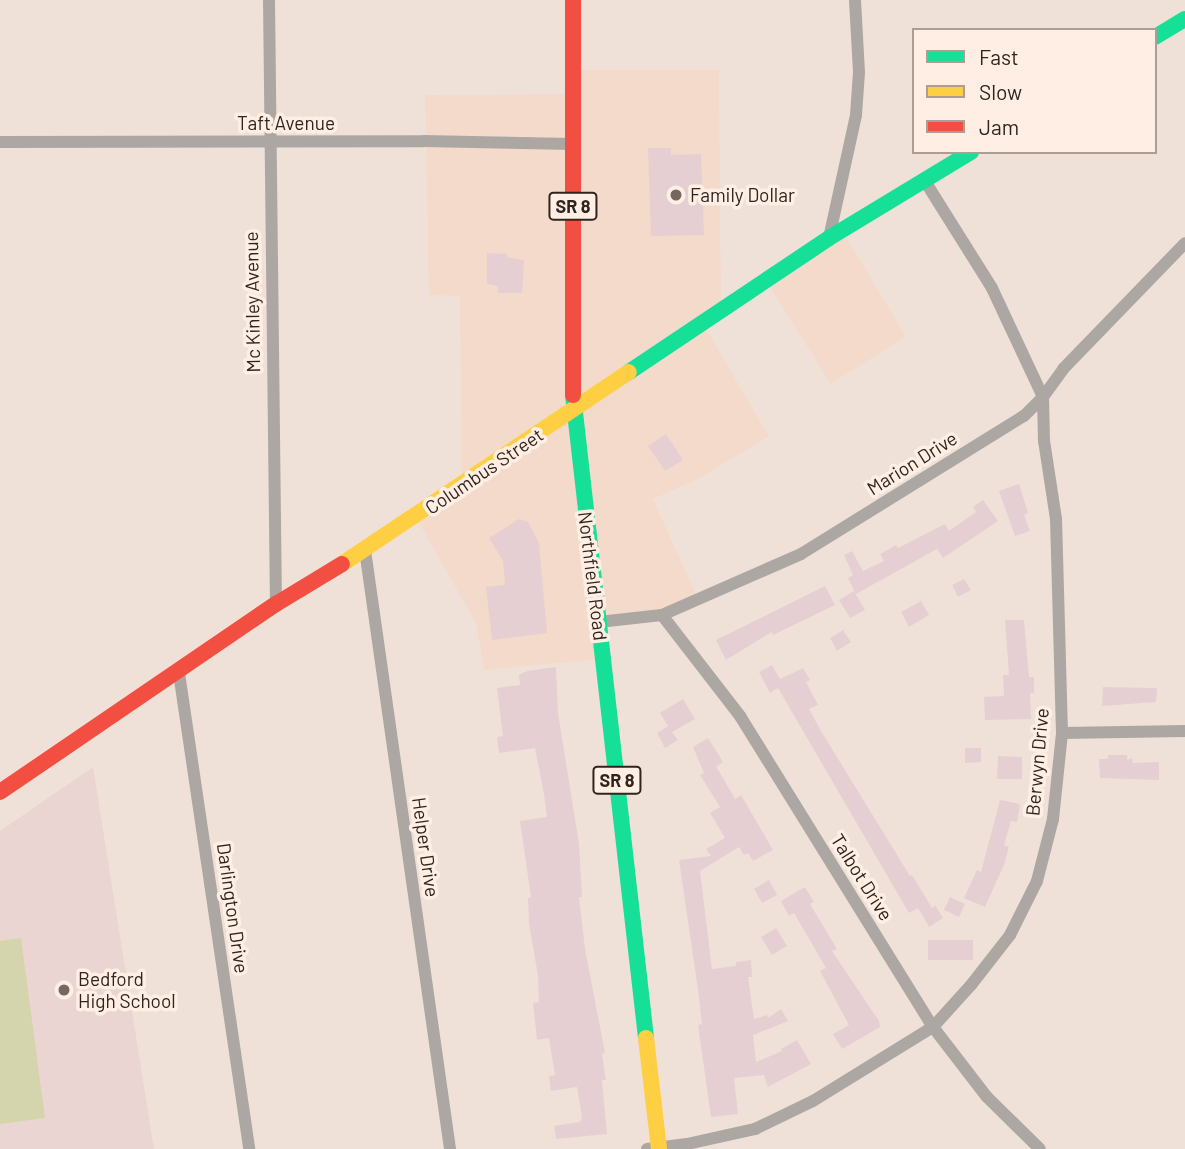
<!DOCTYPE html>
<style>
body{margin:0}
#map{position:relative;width:1185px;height:1149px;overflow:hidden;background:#f0e1d8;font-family:Barlow,sans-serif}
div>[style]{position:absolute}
.built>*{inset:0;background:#f4dacb}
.education>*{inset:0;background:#ead5d2}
.green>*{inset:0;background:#d5d5ad}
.building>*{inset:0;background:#e6cfd2}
.street>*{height:12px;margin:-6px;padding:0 6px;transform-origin:6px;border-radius:6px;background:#ada7a3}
.fast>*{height:16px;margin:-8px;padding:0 8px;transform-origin:8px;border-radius:8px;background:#16e098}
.slow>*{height:16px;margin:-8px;padding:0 8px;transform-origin:8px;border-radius:8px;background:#ffcf43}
.jam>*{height:16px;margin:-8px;padding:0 8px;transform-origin:8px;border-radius:8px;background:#f24e42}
.dots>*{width:19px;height:19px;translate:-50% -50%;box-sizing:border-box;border:4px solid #ffeee3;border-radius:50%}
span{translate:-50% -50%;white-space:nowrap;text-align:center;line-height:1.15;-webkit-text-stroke:7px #ffeee3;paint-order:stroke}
.shield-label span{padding:2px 5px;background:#ffeee3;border:2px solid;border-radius:5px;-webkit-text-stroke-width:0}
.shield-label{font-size:18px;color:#2f251e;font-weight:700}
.street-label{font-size:19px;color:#2f251e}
.poi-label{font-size:19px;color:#2f251e}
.left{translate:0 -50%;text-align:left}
.legend{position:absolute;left:912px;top:28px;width:245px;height:126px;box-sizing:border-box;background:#ffeee3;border:2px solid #ac9e94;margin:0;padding:9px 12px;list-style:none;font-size:21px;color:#2f251e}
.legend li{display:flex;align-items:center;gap:14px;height:35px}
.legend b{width:35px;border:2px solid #ac9e94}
</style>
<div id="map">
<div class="built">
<div style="clip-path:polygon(573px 70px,719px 70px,721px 311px,703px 324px,769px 436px,700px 478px,653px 499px,698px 599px,662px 615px,600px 622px,603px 659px,484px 670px,476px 623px,415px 516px,462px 485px,460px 296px,429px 295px,425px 95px,573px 94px)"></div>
<div style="clip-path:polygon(842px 230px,906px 336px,831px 384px,766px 281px)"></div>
</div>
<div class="education">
<div style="clip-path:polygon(93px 767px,154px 1149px,0 1149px,0 831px)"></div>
</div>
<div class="green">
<div style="clip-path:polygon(21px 938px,45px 1118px,0 1124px,0 941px)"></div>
</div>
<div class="building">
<div style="clip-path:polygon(648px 148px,671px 148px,671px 155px,701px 154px,704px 235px,651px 236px)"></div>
<div style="clip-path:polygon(487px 253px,507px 254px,507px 257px,524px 260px,522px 293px,498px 293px,498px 286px,487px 284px)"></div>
<div style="clip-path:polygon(666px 434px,683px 460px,665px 471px,648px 446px)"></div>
<div style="clip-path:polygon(1019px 484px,1028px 513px,1024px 515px,1030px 531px,1015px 536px,999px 491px)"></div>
<div style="clip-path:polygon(983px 500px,998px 521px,943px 558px,937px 549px,856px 594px,848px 578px,853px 575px,844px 555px,852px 551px,863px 571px,884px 561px,880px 554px,896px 545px,898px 548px,945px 524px,949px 531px,976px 512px,973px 507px)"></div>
<div style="clip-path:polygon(519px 519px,528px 522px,539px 543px,547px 633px,492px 640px,486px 587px,505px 585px,503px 561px,489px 538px)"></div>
<div style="clip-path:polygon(964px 579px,971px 590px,958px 597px,952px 585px)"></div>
<div style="clip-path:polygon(825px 586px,835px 605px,773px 635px,772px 632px,726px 660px,716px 640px)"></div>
<div style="clip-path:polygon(854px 591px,865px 610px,850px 618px,839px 600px)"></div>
<div style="clip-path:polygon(921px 601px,929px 615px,909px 627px,901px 612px)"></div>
<div style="clip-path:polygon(1005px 620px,1024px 620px,1029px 677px,1034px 677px,1034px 693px,1030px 693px,1031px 719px,985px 720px,984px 697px,1004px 696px,1003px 675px,1009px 675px)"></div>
<div style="clip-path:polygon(843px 630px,851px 642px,837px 651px,830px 638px)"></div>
<div style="clip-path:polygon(772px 665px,780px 679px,803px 668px,810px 680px,806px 682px,818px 705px,809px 709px,821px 731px,910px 876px,912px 875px,932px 908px,935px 905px,943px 918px,929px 927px,918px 908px,909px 913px,778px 688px,770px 693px,759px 672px)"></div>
<div style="clip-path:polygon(556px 667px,558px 713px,579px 844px,582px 897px,579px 897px,585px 949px,605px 1053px,602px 1054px,606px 1080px,602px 1080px,607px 1134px,556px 1139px,554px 1126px,580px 1122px,582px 1118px,577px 1087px,551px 1091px,549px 1076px,555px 1075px,549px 1038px,537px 1040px,533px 1003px,539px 1002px,538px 976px,529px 924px,528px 898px,531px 897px,520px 821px,547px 817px,544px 795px,535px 748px,499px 753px,497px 737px,503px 736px,497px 688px,520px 685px,519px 675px,527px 671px)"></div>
<div style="clip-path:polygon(1103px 687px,1157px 688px,1156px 702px,1102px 706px)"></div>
<div style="clip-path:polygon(683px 699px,695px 719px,672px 732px,678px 740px,665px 748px,657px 733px,668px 726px,660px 713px)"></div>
<div style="clip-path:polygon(708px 738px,723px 762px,716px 767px,722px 776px,735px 799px,741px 795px,773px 850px,753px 861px,748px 853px,744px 855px,739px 847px,700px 871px,712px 969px,736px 966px,736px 962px,751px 960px,752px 977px,748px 977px,754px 1019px,767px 1015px,768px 1018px,781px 1009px,788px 1021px,753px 1035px,756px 1062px,782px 1051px,781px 1049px,797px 1040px,811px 1064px,768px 1087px,764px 1075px,734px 1078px,738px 1114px,711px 1117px,698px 1025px,702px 1024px,698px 990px,679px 860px,711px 856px,706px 849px,725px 838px,710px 813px,720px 807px,700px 775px,704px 773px,693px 747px)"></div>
<div style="clip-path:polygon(965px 748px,981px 748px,981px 762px,965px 763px)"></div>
<div style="clip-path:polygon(1108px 755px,1127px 755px,1127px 760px,1132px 758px,1133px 763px,1159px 762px,1159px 780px,1100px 778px,1099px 759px,1108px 759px)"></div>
<div style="clip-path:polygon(998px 756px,1022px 757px,1022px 779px,997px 779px)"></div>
<div style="clip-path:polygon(1000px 800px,1020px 804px,1017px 822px,1011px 821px,1004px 845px,1009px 847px,1004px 865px,985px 907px,964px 898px,977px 870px,981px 872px)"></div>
<div style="clip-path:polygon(769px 880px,777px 895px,762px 903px,754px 889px)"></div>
<div style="clip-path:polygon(805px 887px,814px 902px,810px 904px,837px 949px,832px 951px,879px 1021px,880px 1027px,842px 1049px,833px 1034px,849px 1025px,820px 971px,826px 968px,794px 913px,789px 916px,781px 901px)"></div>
<div style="clip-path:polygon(950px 897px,965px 904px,959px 917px,944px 910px)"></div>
<div style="clip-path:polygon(776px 928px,787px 946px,772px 955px,761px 937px)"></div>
<div style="clip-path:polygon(928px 940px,973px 940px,973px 960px,928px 960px)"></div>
</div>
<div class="street">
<div style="left:269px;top:0;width:604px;rotate:89.34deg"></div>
<div style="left:0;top:142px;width:424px;rotate:-0.1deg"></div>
<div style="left:424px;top:141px;width:149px;rotate:1.2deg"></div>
<div style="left:829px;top:238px;width:126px;rotate:-77.6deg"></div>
<div style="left:856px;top:115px;width:43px;rotate:-86deg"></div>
<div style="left:859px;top:72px;width:72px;rotate:-93.2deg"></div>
<div style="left:365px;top:550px;width:605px;rotate:81.92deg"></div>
<div style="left:662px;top:615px;width:128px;rotate:52.3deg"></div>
<div style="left:740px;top:716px;width:366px;rotate:58.2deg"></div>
<div style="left:933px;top:1027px;width:88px;rotate:52.4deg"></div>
<div style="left:987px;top:1097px;width:74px;rotate:44.5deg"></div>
<div style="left:599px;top:622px;width:63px;rotate:-6.3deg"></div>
<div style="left:662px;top:615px;width:152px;rotate:-23.7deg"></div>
<div style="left:801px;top:554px;width:262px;rotate:-31.8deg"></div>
<div style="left:1024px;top:416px;width:27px;rotate:-45deg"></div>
<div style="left:1043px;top:397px;width:34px;rotate:-54deg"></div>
<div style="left:1063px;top:369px;width:175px;rotate:-45.9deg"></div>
<div style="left:179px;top:673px;width:481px;rotate:81.6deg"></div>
<div style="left:1062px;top:733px;width:123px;rotate:-0.9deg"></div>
<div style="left:647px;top:1149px;width:40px;rotate:-7.1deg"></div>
<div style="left:687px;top:1144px;width:70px;rotate:-12.4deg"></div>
<div style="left:755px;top:1129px;width:64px;rotate:-25.8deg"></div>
<div style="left:813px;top:1101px;width:141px;rotate:-31.7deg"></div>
<div style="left:933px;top:1027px;width:57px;rotate:-47.9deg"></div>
<div style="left:971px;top:985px;width:63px;rotate:-52deg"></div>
<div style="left:1010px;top:935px;width:60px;rotate:-63.4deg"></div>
<div style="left:1037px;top:881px;width:64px;rotate:-75.5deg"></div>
<div style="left:1053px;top:819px;width:86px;rotate:-84deg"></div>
<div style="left:1062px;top:733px;width:214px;rotate:-91.6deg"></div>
<div style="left:1056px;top:519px;width:79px;rotate:-98.7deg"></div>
<div style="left:1044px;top:441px;width:44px;rotate:-91.3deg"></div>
<div style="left:1043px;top:397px;width:120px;rotate:-115.1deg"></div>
<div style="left:992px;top:288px;width:126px;rotate:-122.1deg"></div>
</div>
<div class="fast">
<div style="left:1155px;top:37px;width:35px;rotate:-31deg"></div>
<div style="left:629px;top:372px;width:241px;rotate:-33.8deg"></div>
<div style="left:829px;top:238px;width:166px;rotate:-31.2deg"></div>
<div style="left:573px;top:395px;width:647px;rotate:83.52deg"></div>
</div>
<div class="slow">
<div style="left:342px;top:564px;width:345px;rotate:-33.8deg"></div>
<div style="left:646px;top:1038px;width:112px;rotate:83.3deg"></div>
</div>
<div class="jam">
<div style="left:573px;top:0;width:395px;rotate:90deg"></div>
<div style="left:0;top:792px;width:334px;rotate:-34.3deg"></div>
<div style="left:276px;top:604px;width:77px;rotate:-31.2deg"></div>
</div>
<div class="dots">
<div style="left:676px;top:195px;background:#73675f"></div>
<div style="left:64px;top:990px;background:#73675f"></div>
</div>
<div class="shield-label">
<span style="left:573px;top:206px">SR 8</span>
<span style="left:617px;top:780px">SR 8</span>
</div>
<div class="street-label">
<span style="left:286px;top:123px">Taft Avenue</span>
<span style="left:252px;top:302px;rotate:-91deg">Mc Kinley Avenue</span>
<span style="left:912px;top:463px;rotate:-32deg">Marion Drive</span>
<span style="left:484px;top:471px;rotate:-34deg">Columbus Street</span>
<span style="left:593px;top:576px;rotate:83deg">Northfield Road</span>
<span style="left:1037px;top:762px;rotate:-85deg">Berwyn Drive</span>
<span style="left:426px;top:847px;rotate:82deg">Helper Drive</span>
<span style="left:862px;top:877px;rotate:58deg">Talbot Drive</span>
<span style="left:233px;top:908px;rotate:82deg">Darlington Drive</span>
</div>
<div class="poi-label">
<span class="left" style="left:690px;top:195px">Family Dollar</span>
<span class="left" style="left:78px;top:990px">Bedford<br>High School</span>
</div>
<ul class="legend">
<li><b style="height:9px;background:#16e098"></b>Fast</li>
<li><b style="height:9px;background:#ffcf43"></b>Slow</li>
<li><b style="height:9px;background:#f24e42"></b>Jam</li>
</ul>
</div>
